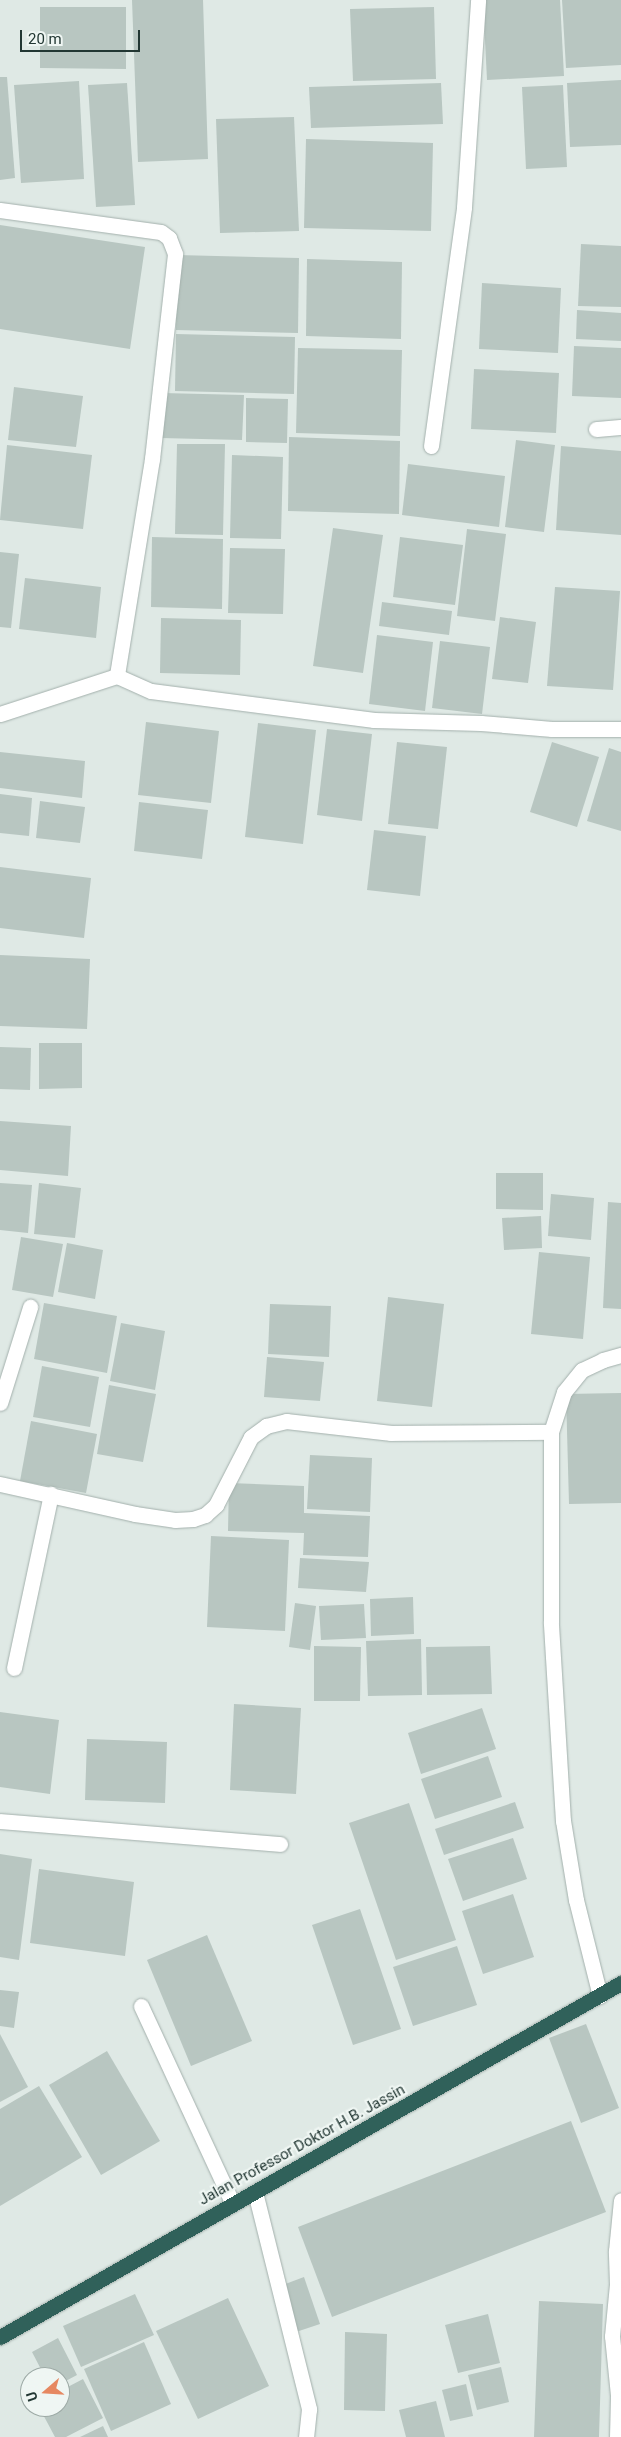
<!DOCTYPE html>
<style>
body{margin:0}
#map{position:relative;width:621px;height:2437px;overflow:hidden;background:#dfe9e5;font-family:Roboto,sans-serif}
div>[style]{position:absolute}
.building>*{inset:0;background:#b8c6c1}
.roads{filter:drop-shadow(0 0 1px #a3b0ac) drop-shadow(0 0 1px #a3b0ac)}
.minor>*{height:15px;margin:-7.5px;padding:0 7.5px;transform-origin:7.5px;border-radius:7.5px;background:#fff}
.highway>*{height:15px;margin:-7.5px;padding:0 7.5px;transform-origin:7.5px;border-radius:7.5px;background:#30615a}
span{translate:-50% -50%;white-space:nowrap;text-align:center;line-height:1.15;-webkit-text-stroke:4.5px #eff6f3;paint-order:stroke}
.street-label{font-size:15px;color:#223733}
.north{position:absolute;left:20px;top:2367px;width:50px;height:50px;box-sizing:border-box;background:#eff6f3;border:1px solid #9daaa6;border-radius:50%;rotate:251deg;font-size:14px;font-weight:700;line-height:20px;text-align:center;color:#223733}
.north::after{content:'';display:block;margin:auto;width:18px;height:22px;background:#e68861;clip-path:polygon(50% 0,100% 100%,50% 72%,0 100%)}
.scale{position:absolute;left:20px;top:30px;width:120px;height:22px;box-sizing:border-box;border:2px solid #223733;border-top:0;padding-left:6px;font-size:15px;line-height:18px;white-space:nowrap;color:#223733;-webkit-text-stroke:4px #eff6f3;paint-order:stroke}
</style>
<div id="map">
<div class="building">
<div style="clip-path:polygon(132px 0,203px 0,208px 159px,138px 162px)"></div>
<div style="clip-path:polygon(483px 0,560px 0,564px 76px,487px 80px)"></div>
<div style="clip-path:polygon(562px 0,621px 0,621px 65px,566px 68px)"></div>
<div style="clip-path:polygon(40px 7px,126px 7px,126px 69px,40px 68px)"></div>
<div style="clip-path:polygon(434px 7px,436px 79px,353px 81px,350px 9px)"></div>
<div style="clip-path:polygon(0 77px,7px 77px,15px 178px,0 180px)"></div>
<div style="clip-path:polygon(621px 80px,621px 145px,570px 147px,567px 83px)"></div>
<div style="clip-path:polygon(79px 81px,84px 179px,21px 183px,14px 85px)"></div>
<div style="clip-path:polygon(127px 83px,135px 205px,96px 207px,88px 85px)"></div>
<div style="clip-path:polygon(441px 83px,443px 124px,311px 128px,309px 87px)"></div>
<div style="clip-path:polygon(563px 85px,567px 167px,526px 169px,522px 87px)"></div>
<div style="clip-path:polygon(294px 117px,299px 231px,220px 233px,216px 119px)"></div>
<div style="clip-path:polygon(306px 139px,433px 143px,431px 231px,304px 228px)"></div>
<div style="clip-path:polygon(0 225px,145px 247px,130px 349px,0 329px)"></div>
<div style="clip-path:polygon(581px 244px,621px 246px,621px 307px,578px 306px)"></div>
<div style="clip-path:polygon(177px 255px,299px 258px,298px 333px,176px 330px)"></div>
<div style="clip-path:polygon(307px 259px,402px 262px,401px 339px,306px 336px)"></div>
<div style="clip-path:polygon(482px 283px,561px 288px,558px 353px,479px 349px)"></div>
<div style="clip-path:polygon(577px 310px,621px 313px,621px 341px,576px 339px)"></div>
<div style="clip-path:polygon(176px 334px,295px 337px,294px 394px,175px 391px)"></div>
<div style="clip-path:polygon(574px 346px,621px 348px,621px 398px,572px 396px)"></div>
<div style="clip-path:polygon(298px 348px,402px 350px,400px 436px,296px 433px)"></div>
<div style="clip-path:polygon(474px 369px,559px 373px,556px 433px,471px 429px)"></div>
<div style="clip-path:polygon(14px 387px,83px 396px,76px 447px,8px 440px)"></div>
<div style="clip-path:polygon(162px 393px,244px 395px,242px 440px,161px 438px)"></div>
<div style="clip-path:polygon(246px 398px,288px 399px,287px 443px,246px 442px)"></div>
<div style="clip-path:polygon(289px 437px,400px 441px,399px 514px,288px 511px)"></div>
<div style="clip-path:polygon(516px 440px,555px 445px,544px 532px,505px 527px)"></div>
<div style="clip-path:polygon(177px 444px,225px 444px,223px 535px,175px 534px)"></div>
<div style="clip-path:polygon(7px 445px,92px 455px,83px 529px,0 520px)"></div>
<div style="clip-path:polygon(561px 446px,621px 451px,621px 535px,556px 530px)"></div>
<div style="clip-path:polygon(232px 455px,283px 457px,281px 539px,230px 538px)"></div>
<div style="clip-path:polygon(408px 464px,505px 476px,499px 527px,402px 515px)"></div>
<div style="clip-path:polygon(333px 528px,383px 535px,363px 673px,313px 666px)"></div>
<div style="clip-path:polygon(467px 529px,506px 534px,495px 621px,457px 616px)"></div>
<div style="clip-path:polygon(152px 537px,223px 539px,222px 609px,151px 607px)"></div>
<div style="clip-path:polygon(400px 537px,463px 545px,455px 605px,393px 597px)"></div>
<div style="clip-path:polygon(230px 548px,285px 549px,283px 614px,228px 613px)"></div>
<div style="clip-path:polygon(0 552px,19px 554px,11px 628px,0 627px)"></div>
<div style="clip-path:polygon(25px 578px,101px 587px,96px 638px,19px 629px)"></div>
<div style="clip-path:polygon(555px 587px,620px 591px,613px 690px,547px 686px)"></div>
<div style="clip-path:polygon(382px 602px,452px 611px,449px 635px,379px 626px)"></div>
<div style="clip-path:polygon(500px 617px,536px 622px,528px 683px,492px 679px)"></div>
<div style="clip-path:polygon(161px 618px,241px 620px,240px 675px,160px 673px)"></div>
<div style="clip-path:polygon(377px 635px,433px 642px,425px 711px,369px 704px)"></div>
<div style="clip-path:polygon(440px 641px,490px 647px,482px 714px,432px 708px)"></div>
<div style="clip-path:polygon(146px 722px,219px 731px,211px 803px,138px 795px)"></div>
<div style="clip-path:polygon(258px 723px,316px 730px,303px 844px,245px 837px)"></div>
<div style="clip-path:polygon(327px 729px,372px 734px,362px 821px,317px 815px)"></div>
<div style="clip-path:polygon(397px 742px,447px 747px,438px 829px,388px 824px)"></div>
<div style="clip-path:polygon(552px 742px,599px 757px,577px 827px,530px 812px)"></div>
<div style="clip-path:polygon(609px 748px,621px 752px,621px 831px,587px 821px)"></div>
<div style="clip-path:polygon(0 752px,85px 761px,82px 798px,0 788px)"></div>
<div style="clip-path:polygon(0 794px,32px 798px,29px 836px,0 833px)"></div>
<div style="clip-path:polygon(40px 801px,85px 807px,80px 843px,36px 838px)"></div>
<div style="clip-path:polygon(139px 802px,208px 810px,202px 859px,134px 851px)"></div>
<div style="clip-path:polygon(374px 830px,426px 836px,420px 896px,367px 890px)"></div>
<div style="clip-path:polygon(0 867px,91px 878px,84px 938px,0 928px)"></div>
<div style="clip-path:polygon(0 955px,90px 959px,87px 1029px,0 1026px)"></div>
<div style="clip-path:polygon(39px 1043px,82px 1043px,82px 1088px,39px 1089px)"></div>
<div style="clip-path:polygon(0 1047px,31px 1048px,30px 1090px,0 1089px)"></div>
<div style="clip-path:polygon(0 1121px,71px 1126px,68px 1176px,0 1170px)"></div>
<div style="clip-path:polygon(496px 1173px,543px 1173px,543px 1210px,496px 1209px)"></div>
<div style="clip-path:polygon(0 1183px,32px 1185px,28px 1233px,0 1230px)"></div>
<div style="clip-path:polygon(39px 1183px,81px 1188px,75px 1238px,34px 1234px)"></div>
<div style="clip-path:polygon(551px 1194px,594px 1198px,591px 1240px,548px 1236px)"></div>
<div style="clip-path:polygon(608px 1202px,621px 1203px,621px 1309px,603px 1308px)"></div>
<div style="clip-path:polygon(541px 1216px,542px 1248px,504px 1250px,502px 1218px)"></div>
<div style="clip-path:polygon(21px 1237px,63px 1244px,53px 1297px,12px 1290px)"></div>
<div style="clip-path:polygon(67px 1243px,103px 1250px,95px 1299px,58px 1292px)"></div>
<div style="clip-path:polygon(539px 1252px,590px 1257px,583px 1339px,531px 1334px)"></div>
<div style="clip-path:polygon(388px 1297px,444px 1304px,432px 1407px,377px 1401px)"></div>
<div style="clip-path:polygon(44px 1303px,117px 1316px,107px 1373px,34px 1359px)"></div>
<div style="clip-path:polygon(270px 1304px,331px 1306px,329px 1357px,268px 1354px)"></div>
<div style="clip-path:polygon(121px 1323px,165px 1331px,155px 1390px,110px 1381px)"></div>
<div style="clip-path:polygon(267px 1357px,324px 1362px,320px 1401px,264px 1397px)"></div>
<div style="clip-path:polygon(42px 1366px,99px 1377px,90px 1427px,33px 1417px)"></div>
<div style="clip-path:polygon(109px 1385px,156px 1394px,143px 1462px,97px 1454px)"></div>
<div style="clip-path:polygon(621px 1393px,621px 1503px,569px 1504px,566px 1394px)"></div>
<div style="clip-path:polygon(31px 1421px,97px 1434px,86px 1493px,20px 1481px)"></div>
<div style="clip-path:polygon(310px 1455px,372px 1458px,370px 1512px,307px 1509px)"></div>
<div style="clip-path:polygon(229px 1483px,304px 1486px,304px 1513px,370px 1516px,368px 1557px,303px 1555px,304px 1533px,228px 1531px)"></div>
<div style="clip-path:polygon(211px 1536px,289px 1540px,285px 1631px,207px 1627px)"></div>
<div style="clip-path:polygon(300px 1558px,369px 1562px,366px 1592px,298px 1588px)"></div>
<div style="clip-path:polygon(413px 1597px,414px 1634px,371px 1636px,370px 1599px)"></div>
<div style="clip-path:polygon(295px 1603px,316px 1606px,310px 1650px,289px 1647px)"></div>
<div style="clip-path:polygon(364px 1604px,366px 1638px,321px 1640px,319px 1606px)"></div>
<div style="clip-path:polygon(421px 1639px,422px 1695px,368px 1696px,366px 1641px)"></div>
<div style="clip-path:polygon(314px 1646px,361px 1647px,360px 1701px,314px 1701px)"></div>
<div style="clip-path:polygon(490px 1646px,492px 1694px,427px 1695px,426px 1647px)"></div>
<div style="clip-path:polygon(234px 1704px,301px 1708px,296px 1794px,230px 1790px)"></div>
<div style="clip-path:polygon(482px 1708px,496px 1749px,421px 1774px,408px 1733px)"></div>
<div style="clip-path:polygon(0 1712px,59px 1720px,50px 1794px,0 1787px)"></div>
<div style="clip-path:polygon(87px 1739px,167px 1742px,165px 1803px,85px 1800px)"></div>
<div style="clip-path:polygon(488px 1756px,502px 1797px,435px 1819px,421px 1779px)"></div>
<div style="clip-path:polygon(515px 1802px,524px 1828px,444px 1855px,435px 1829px)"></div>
<div style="clip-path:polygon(409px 1803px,456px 1940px,396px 1960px,349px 1823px)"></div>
<div style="clip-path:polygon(513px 1838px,527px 1879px,463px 1901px,448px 1859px)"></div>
<div style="clip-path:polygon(0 1854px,32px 1859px,19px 1960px,0 1957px)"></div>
<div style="clip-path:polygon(39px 1869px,134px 1882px,125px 1956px,30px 1943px)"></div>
<div style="clip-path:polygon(513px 1894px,534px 1957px,483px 1974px,462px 1911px)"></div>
<div style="clip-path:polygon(360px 1909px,401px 2029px,353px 2045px,312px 1925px)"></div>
<div style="clip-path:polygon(207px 1935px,252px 2041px,191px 2066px,147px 1960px)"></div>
<div style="clip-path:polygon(457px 1946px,477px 2005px,413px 2026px,393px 1967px)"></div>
<div style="clip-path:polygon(0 1990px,19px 1992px,14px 2028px,0 2026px)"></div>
<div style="clip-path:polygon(586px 2024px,619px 2108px,581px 2123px,549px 2038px)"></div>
<div style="clip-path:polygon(0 2034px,28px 2087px,0 2102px)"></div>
<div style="clip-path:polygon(107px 2051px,160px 2141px,101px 2175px,49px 2085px)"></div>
<div style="clip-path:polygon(39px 2086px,82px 2157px,0 2206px,0 2109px)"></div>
<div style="clip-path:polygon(571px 2121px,606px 2212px,332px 2317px,298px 2227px)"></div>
<div style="clip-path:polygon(304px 2277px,320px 2324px,296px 2332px,280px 2286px)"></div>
<div style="clip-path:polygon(135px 2294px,154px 2335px,81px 2367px,63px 2326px)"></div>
<div style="clip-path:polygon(228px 2298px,269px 2386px,198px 2419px,156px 2331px)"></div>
<div style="clip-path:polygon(539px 2301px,603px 2304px,599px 2437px,534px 2437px)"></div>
<div style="clip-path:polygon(488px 2314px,500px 2363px,458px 2373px,445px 2325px)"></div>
<div style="clip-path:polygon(345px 2332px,387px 2334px,385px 2411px,344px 2410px)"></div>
<div style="clip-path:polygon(58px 2338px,77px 2375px,60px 2384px,60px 2377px,45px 2377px,32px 2352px)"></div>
<div style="clip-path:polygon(144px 2342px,171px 2404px,111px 2431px,84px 2369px)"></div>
<div style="clip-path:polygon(501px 2367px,509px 2402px,477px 2410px,468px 2375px)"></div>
<div style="clip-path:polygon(83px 2379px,103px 2418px,66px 2437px,55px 2437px,39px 2407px,60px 2407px,60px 2391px)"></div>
<div style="clip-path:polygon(466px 2384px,473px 2416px,450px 2421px,442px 2390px)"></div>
<div style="clip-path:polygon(436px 2401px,445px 2437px,406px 2437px,399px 2410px)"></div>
<div style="clip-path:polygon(103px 2426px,108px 2437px,80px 2437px)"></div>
</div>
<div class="roads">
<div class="minor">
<div style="left:0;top:210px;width:162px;rotate:7.8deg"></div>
<div style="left:161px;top:232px;width:10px;rotate:37deg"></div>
<div style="left:169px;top:238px;width:17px;rotate:69deg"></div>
<div style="left:175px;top:254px;width:206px;rotate:96.4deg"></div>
<div style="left:152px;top:459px;width:220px;rotate:99.2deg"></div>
<div style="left:596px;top:429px;width:25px;rotate:-5deg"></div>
<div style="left:431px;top:446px;width:241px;rotate:-82.1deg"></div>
<div style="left:464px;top:207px;width:207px;rotate:-86.1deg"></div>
<div style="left:0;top:714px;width:123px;rotate:-18deg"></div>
<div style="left:117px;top:676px;width:37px;rotate:24deg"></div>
<div style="left:151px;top:691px;width:225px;rotate:7.4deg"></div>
<div style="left:374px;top:720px;width:107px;rotate:1.6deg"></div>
<div style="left:481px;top:723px;width:71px;rotate:4.8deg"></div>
<div style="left:552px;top:729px;width:69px"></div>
<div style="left:0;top:1403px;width:101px;rotate:-72.6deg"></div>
<div style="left:0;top:1484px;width:138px;rotate:12.5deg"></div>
<div style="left:135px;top:1514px;width:40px;rotate:8.5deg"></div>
<div style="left:175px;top:1520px;width:18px;rotate:-3deg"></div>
<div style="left:193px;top:1519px;width:13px;rotate:-18deg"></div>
<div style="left:205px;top:1515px;width:15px;rotate:-42deg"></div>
<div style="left:216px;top:1505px;width:76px;rotate:-62.8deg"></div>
<div style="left:251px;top:1437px;width:19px;rotate:-36deg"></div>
<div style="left:266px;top:1426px;width:21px;rotate:-14deg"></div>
<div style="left:286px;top:1421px;width:106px;rotate:6.5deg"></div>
<div style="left:391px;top:1433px;width:160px;rotate:-0.4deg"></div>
<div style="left:14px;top:1668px;width:178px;rotate:-78deg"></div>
<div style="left:0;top:1821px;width:281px;rotate:4.7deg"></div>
<div style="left:600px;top:1996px;width:99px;rotate:-104deg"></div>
<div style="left:576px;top:1900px;width:80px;rotate:-99.3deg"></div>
<div style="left:563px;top:1821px;width:199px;rotate:-93.5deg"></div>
<div style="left:551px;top:1622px;width:190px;rotate:-90deg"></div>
<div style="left:551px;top:1432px;width:42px;rotate:-72deg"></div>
<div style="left:564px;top:1392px;width:28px;rotate:-51deg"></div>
<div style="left:582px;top:1370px;width:23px;rotate:-25deg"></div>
<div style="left:603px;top:1360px;width:19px;rotate:-16deg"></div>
<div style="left:141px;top:2006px;width:218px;rotate:65.1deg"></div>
<div style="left:255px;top:2192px;width:224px;rotate:76deg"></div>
<div style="left:309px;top:2409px;width:28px;rotate:96deg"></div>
<div style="left:617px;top:2437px;width:42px;rotate:-88.6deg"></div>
<div style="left:618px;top:2395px;width:59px;rotate:-95.8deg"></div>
<div style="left:612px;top:2336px;width:52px;rotate:-84.5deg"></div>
<div style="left:617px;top:2284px;width:33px;rotate:-92deg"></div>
<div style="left:616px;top:2251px;width:51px;rotate:-84.4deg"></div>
</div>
<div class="highway">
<div style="left:0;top:2337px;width:715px;rotate:-29.69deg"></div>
</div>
</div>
<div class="street-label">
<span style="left:302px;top:2145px;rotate:-29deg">Jalan Professor Doktor H.B. Jassin</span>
</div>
<div class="north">U</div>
<div class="scale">20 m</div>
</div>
